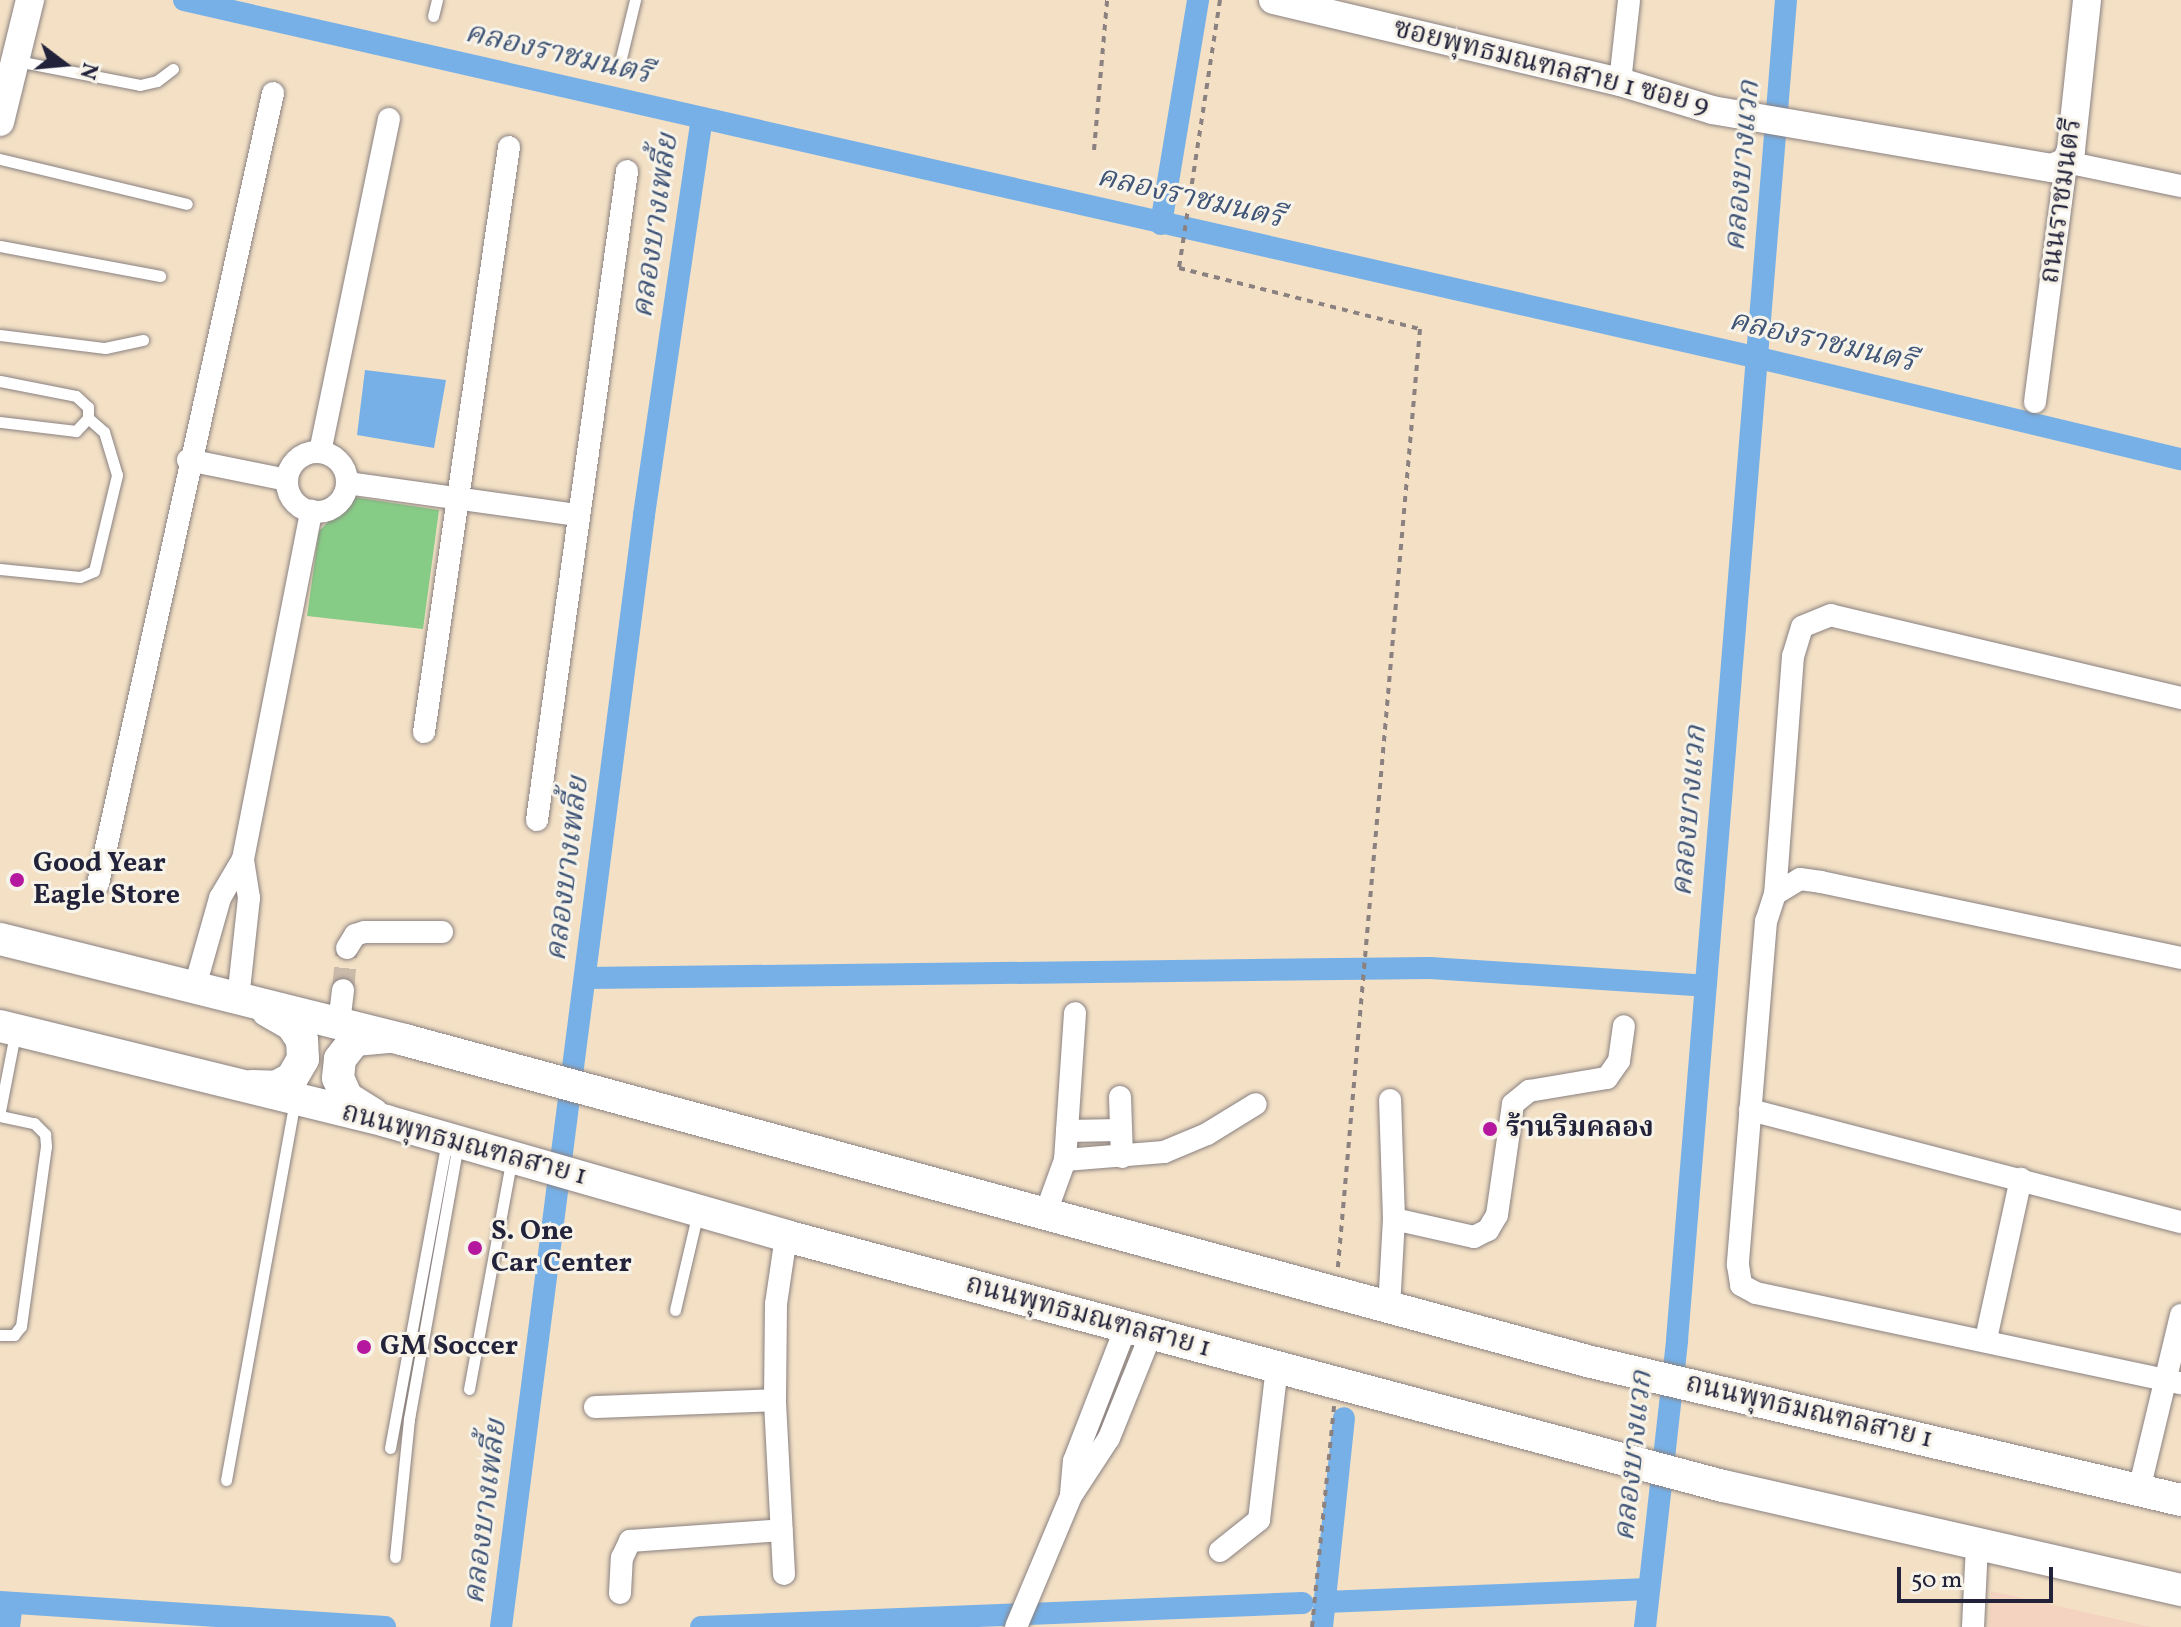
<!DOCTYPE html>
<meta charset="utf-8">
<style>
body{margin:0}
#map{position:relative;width:2181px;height:1627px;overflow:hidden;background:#f3e0c5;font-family:Vollkorn,"Noto Serif Thai",serif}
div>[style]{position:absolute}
.built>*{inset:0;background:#f4d3c0}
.green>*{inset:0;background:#87cc86}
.water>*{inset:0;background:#76b0e7}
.canal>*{height:22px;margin:-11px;padding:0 11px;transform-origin:11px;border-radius:11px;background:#76b0e7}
.minor-tunnel>*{height:22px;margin-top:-11px;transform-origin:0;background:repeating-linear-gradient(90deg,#c9baa9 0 22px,transparent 0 33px)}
.path>*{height:4px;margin-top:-2px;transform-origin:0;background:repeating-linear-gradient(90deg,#8a8180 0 6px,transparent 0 12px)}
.roads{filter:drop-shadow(0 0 2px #8a8180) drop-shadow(0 0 2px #8a8180)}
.service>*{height:11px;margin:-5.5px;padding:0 5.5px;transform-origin:5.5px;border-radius:5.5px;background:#fff}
.minor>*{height:22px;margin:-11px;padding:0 11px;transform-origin:11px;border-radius:11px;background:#fff}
.minor>.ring{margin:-11px;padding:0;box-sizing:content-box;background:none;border:22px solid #fff;border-radius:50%}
.tertiary>*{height:28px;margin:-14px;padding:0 14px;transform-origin:14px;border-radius:14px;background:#fff}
.secondary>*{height:32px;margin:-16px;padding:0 16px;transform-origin:16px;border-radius:16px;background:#fff}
.dots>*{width:22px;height:22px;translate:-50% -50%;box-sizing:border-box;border:4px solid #f7f3e8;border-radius:50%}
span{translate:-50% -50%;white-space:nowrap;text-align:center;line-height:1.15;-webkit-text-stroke:6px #f7f3e8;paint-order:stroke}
.street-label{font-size:28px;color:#22223b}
.poi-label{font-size:28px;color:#22223b;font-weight:700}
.left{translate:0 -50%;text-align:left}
.water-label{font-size:30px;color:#3f5477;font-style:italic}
.north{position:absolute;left:24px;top:24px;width:80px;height:80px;-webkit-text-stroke:6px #f7f3e8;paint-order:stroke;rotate:106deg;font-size:22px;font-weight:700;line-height:32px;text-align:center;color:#22223b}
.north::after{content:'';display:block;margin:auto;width:28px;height:36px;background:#22223b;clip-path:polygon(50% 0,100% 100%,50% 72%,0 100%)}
.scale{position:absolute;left:1897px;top:1567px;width:156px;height:36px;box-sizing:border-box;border:4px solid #22223b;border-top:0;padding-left:10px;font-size:24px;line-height:28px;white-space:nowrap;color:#22223b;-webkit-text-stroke:6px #f7f3e8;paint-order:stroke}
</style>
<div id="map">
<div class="built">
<div style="clip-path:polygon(1991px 1591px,2151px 1627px,1989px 1627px)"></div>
</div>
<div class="green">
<div style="clip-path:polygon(353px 497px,439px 510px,423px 629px,307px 616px,319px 531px)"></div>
</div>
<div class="water">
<div style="clip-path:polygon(365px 370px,446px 380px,434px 448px,357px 435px)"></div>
</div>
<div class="canal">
<div style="left:184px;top:0;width:1615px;rotate:12.81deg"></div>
<div style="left:1759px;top:358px;width:434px;rotate:13.5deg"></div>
<div style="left:1161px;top:224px;width:227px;rotate:-80.6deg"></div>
<div style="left:585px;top:978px;width:845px;rotate:-0.68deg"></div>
<div style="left:1430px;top:968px;width:276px;rotate:3.7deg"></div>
<div style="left:0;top:1602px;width:386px;rotate:3.7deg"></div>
<div style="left:1325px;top:1602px;width:324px;rotate:-2.3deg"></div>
<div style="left:9px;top:1627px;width:24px;rotate:-83deg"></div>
<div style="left:501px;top:1627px;width:1121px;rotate:-82.67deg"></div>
<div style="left:644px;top:515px;width:400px;rotate:-81.7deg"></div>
<div style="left:701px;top:1627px;width:602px;rotate:-2.28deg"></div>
<div style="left:1322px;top:1627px;width:210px;rotate:-84deg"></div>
<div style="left:1645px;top:1627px;width:289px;rotate:-83.6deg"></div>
<div style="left:1677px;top:1340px;width:1344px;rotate:-85.35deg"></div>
</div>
<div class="minor-tunnel">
<div style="left:343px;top:990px;width:42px;rotate:-84.6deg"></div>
</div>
<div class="path">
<div style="left:1220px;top:0;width:271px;rotate:98.7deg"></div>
<div style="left:1179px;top:268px;width:249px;rotate:14.2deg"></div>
<div style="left:1420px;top:329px;width:942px;rotate:95deg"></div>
<div style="left:1094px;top:150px;width:151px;rotate:-85deg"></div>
<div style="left:1312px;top:1627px;width:222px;rotate:-84.3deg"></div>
</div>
<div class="roads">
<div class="service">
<div style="left:433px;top:16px;width:16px;rotate:-76deg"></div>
<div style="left:17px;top:61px;width:125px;rotate:11deg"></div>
<div style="left:140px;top:85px;width:17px;rotate:-13deg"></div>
<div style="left:157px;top:81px;width:20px;rotate:-37deg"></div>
<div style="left:620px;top:62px;width:64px;rotate:-76.4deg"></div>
<div style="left:0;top:159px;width:192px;rotate:13.5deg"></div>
<div style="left:0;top:246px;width:163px;rotate:10.6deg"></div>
<div style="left:0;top:335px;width:106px;rotate:7.1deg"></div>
<div style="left:105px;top:348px;width:39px;rotate:-12deg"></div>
<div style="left:0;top:381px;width:77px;rotate:11.2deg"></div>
<div style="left:76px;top:396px;width:16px;rotate:43deg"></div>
<div style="left:88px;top:407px;width:11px;rotate:90deg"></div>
<div style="left:88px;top:418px;width:18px;rotate:133deg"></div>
<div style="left:76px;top:431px;width:77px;rotate:-173.2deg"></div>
<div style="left:0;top:569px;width:80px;rotate:5.7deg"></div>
<div style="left:80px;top:577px;width:15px;rotate:-23deg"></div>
<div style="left:94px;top:571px;width:99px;rotate:-76.5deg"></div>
<div style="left:117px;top:475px;width:45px;rotate:-106.8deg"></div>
<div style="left:104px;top:432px;width:21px;rotate:-139deg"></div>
<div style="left:0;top:1111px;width:78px;rotate:-79deg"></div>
<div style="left:0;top:1116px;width:35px;rotate:12deg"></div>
<div style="left:34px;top:1123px;width:16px;rotate:45deg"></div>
<div style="left:45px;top:1134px;width:12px;rotate:85deg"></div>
<div style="left:46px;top:1146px;width:182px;rotate:97.9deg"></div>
<div style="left:21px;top:1326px;width:11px;rotate:128deg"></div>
<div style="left:14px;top:1335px;width:14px;rotate:180deg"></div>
<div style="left:675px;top:1310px;width:101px;rotate:-76.8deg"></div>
<div style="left:469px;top:1389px;width:235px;rotate:-79.5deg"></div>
<div style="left:390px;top:1448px;width:313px;rotate:-79.5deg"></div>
<div style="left:226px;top:1480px;width:386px;rotate:-79.7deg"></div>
<div style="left:395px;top:1557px;width:139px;rotate:-84.2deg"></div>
<div style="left:409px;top:1419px;width:280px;rotate:-79.9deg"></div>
</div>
<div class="minor">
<div style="left:1620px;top:82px;width:82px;rotate:-83.7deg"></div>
<div style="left:2035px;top:402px;width:242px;rotate:-82.6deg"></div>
<div style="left:2066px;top:162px;width:117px;rotate:11.8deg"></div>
<div style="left:320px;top:452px;width:340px;rotate:-78.3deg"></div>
<div class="ring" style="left:287px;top:452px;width:38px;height:38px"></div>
<div style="left:188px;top:460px;width:101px;rotate:11.4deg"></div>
<div style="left:347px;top:483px;width:233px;rotate:7.9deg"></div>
<div style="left:2181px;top:698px;width:360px;rotate:-166.7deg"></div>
<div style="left:1831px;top:615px;width:31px;rotate:158deg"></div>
<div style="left:1802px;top:627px;width:30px;rotate:107deg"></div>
<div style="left:1793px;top:656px;width:239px;rotate:94.3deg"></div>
<div style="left:1775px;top:894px;width:28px;rotate:108deg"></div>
<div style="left:1766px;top:921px;width:345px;rotate:94.7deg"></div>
<div style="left:1738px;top:1265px;width:20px;rotate:81deg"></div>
<div style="left:1741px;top:1285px;width:17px;rotate:28deg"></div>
<div style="left:1756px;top:1293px;width:434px;rotate:12deg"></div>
<div style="left:424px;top:732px;width:591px;rotate:-81.73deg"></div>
<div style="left:537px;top:820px;width:655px;rotate:-82.1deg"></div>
<div style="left:98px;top:884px;width:810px;rotate:-77.52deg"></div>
<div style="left:1775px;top:894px;width:29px;rotate:-31deg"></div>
<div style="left:1800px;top:879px;width:21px;rotate:8deg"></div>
<div style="left:1821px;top:882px;width:368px;rotate:11.9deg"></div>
<div style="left:347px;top:948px;width:15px;rotate:-58deg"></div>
<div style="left:355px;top:935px;width:10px;rotate:-17deg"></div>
<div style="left:365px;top:932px;width:77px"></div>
<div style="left:194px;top:990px;width:96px;rotate:-74.2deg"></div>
<div style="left:220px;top:898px;width:45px;rotate:-59.5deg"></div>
<div style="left:238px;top:999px;width:102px;rotate:-83.8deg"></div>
<div style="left:249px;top:898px;width:39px;rotate:-99deg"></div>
<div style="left:243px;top:859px;width:355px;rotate:-78.9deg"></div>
<div style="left:339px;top:1023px;width:33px;rotate:-83deg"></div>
<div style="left:1120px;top:1097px;width:60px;rotate:88.1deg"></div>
<div style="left:1750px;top:1110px;width:445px;rotate:14.6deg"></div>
<div style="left:1067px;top:1131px;width:53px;rotate:-1.1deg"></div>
<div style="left:1065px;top:1160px;width:147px;rotate:-86.1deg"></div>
<div style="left:1045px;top:1215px;width:59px;rotate:-70deg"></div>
<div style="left:1065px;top:1160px;width:99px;rotate:-4.6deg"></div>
<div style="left:1164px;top:1152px;width:47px;rotate:-22.7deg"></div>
<div style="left:1207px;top:1134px;width:57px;rotate:-31.5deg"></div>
<div style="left:1394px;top:1219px;width:82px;rotate:12.7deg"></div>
<div style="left:1474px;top:1237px;width:16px;rotate:-27deg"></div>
<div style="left:1488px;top:1230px;width:17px;rotate:-59deg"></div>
<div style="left:1497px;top:1215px;width:112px;rotate:-81.8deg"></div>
<div style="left:1513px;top:1104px;width:21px;rotate:-39deg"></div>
<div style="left:1529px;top:1091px;width:79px;rotate:-9.5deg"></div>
<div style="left:1607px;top:1078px;width:21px;rotate:-55deg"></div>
<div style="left:1619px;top:1061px;width:35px;rotate:-82deg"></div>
<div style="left:1389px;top:1308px;width:89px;rotate:-86.8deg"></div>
<div style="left:1394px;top:1219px;width:119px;rotate:-91.9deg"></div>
<div style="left:1986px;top:1339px;width:164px;rotate:-77.7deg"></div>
<div style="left:595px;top:1407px;width:180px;rotate:-2.2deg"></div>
<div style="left:2139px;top:1490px;width:180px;rotate:-76.5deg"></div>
<div style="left:1071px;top:1494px;width:33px;rotate:-85deg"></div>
<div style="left:1074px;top:1461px;width:144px;rotate:-68.8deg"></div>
<div style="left:1220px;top:1551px;width:50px;rotate:-38.5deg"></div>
<div style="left:1259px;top:1520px;width:154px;rotate:-83.3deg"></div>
<div style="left:784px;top:1574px;width:174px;rotate:-93deg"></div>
<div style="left:775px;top:1400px;width:96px;rotate:-89.4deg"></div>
<div style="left:776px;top:1304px;width:69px;rotate:-81.6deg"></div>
<div style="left:620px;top:1593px;width:35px;rotate:-87deg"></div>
<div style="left:622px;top:1558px;width:19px;rotate:-65deg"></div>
<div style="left:630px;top:1541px;width:152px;rotate:-4.1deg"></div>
<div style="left:1016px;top:1627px;width:142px;rotate:-67.2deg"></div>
<div style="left:1071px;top:1496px;width:69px;rotate:-56.8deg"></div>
<div style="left:1109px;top:1438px;width:112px;rotate:-68deg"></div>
<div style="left:1973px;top:1627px;width:83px;rotate:-87.2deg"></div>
</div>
<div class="tertiary">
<div style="left:1273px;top:0;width:357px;rotate:13.3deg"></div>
<div style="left:1620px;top:82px;width:96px;rotate:16.9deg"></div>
<div style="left:1712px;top:110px;width:345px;rotate:9.7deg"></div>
<div style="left:2052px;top:168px;width:15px;rotate:-23deg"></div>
<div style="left:2066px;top:162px;width:13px;rotate:-67deg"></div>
<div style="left:2071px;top:150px;width:151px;rotate:-83.9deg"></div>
<div style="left:0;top:122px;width:126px;rotate:-76.2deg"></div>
</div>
<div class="secondary">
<div style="left:0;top:939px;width:417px;rotate:14deg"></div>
<div style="left:405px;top:1040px;width:1225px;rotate:15.19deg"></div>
<div style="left:1587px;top:1361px;width:610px;rotate:13.17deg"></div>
<div style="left:0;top:1026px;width:398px;rotate:13.8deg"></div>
<div style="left:386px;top:1121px;width:416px;rotate:16deg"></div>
<div style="left:786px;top:1236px;width:970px;rotate:14.94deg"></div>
<div style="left:1723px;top:1486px;width:470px;rotate:12.8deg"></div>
<div style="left:252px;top:1086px;width:24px;rotate:2deg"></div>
<div style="left:276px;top:1087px;width:18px;rotate:-29deg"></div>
<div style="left:292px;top:1078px;width:22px;rotate:-60deg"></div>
<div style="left:303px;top:1059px;width:19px;rotate:-93deg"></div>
<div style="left:302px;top:1040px;width:18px;rotate:-124deg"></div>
<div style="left:292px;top:1025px;width:28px;rotate:-150deg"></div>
<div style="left:373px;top:1114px;width:31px;rotate:-148deg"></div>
<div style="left:347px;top:1098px;width:22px;rotate:-114deg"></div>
<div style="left:338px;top:1078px;width:19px;rotate:-84deg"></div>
<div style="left:340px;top:1059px;width:24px;rotate:-52deg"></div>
<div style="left:355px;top:1040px;width:33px;rotate:-5deg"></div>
</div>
</div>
<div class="dots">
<div style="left:17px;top:880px;background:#b5179e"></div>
<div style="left:1490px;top:1129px;background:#b5179e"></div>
<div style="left:475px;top:1248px;background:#b5179e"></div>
<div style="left:364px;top:1347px;background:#b5179e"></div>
</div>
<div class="street-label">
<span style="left:1551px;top:68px;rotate:14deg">ซอยพุทธมณฑลสาย 1 ซอย 9</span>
<span style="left:2062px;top:201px;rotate:-82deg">ถนนราชมนตรี</span>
<span style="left:464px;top:1145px;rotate:15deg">ถนนพุทธมณฑลสาย 1</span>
<span style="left:1088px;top:1317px;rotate:15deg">ถนนพุทธมณฑลสาย 1</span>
<span style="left:1809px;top:1412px;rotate:13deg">ถนนพุทธมณฑลสาย 1</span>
</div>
<div class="poi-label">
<span class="left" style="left:33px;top:880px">Good Year<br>Eagle Store</span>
<span class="left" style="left:1506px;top:1129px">ร้านริมคลอง</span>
<span class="left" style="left:491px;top:1248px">S. One<br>Car Center</span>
<span class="left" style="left:380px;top:1347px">GM Soccer</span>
</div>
<div class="water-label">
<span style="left:558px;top:54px;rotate:13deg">คลองราชมนตรี</span>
<span style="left:1743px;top:166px;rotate:-85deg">คลองบางแวก</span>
<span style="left:1190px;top:198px;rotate:13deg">คลองราชมนตรี</span>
<span style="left:656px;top:226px;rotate:-82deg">คลองบางเพลี้ย</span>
<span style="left:1822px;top:342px;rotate:13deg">คลองราชมนตรี</span>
<span style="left:1690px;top:811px;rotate:-85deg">คลองบางแวก</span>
<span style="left:568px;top:869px;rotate:-83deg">คลองบางเพลี้ย</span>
<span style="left:1634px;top:1456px;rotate:-84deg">คลองบางแวก</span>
<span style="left:486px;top:1512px;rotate:-83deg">คลองบางเพลี้ย</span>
</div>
<div class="north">N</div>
<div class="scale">50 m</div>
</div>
